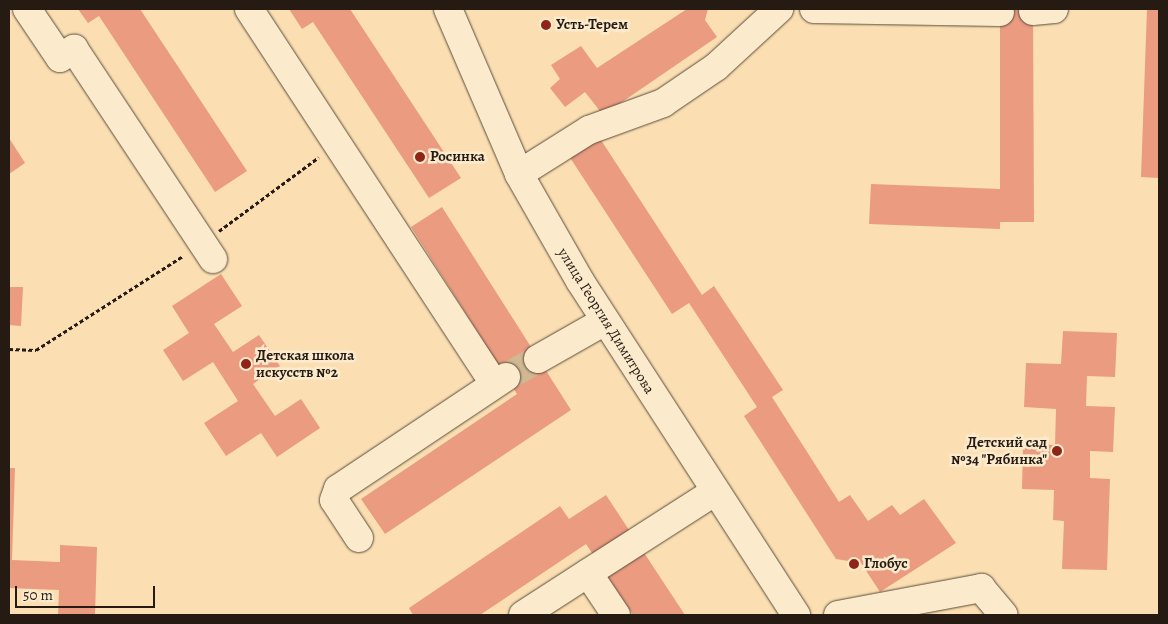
<!DOCTYPE html>
<meta charset="utf-8">
<style>
body{margin:0}
#map{position:relative;width:1168px;height:624px;overflow:hidden;background:#fbdfb2;font-family:Alegreya,serif}
div>[style]{position:absolute}
.building>*{inset:0;background:#ea9b80}
.minor-tunnel>*{height:28px;margin-top:-14px;transform-origin:0;background:repeating-linear-gradient(90deg,#d0b892 0 28px,transparent 0 42px)}
.path>*{height:3px;margin-top:-1.5px;transform-origin:0;background:repeating-linear-gradient(90deg,#251b13 0 4px,transparent 0 6.5px)}
.roads{filter:drop-shadow(0 0 1px #5a4c3b) drop-shadow(0 0 1px #5a4c3b)}
.minor>*{height:28px;margin:-14px;padding:0 14px;transform-origin:14px;border-radius:14px;background:#fceacd}
.dots>*{width:14px;height:14px;translate:-50% -50%;box-sizing:border-box;border:2px solid #fceacd;border-radius:50%}
span{translate:-50% -50%;white-space:nowrap;text-align:center;line-height:1.15;-webkit-text-stroke:5px #fceacd;paint-order:stroke}
.poi-label{font-size:15px;color:#251b13;font-weight:700}
.left{translate:0 -50%;text-align:left}
.right{translate:-100% -50%;text-align:right}
.street-label{font-size:15px;color:#251b13}
.frame{position:absolute;inset:0;border:10px solid #251b13;pointer-events:none}
.scale{position:absolute;left:15px;top:586px;width:140px;height:22px;box-sizing:border-box;border:2px solid #251b13;border-top:0;padding-left:6px;font-size:15px;line-height:18px;white-space:nowrap;color:#251b13;-webkit-text-stroke:4px #fceacd;paint-order:stroke}
</style>
<div id="map">
<div class="building">
<div style="clip-path:polygon(78px 9px,140px 9px,247px 171px,215px 192px,99px 16px,88px 23px)"></div>
<div style="clip-path:polygon(289px 9px,350px 9px,461px 178px,429px 198px,313px 22px,302px 29px)"></div>
<div style="clip-path:polygon(687px 9px,708px 9px,705px 20px,717px 37px,603px 115px,585px 92px,565px 107px,550px 88px,560px 79px,551px 65px,581px 46px,597px 68px)"></div>
<div style="clip-path:polygon(1000px 9px,1033px 9px,1034px 222px,1000px 222px,1000px 229px,869px 224px,871px 184px,1000px 189px)"></div>
<div style="clip-path:polygon(1147px 9px,1159px 9px,1159px 178px,1141px 177px)"></div>
<div style="clip-path:polygon(599px 137px,702px 295px,714px 286px,783px 390px,772px 397px,839px 502px,850px 495px,868px 521px,892px 505px,900px 515px,924px 499px,956px 543px,880px 592px,861px 563px,836px 559px,744px 416px,757px 407px,689px 303px,672px 314px,569px 156px)"></div>
<div style="clip-path:polygon(9px 138px,25px 163px,9px 174px)"></div>
<div style="clip-path:polygon(442px 207px,571px 410px,385px 534px,361px 499px,517px 394px,411px 227px)"></div>
<div style="clip-path:polygon(221px 274px,242px 306px,214px 324px,233px 352px,259px 335px,280px 366px,253px 384px,275px 416px,301px 399px,320px 428px,277px 457px,261px 433px,226px 456px,204px 423px,238px 401px,213px 362px,183px 381px,163px 350px,189px 333px,172px 306px)"></div>
<div style="clip-path:polygon(9px 287px,23px 287px,21px 326px,9px 325px)"></div>
<div style="clip-path:polygon(1063px 331px,1117px 333px,1115px 377px,1087px 376px,1086px 406px,1115px 407px,1113px 452px,1090px 451px,1090px 478px,1110px 479px,1107px 570px,1062px 569px,1064px 521px,1053px 520px,1054px 490px,1022px 489px,1023px 444px,1055px 445px,1056px 409px,1024px 407px,1026px 363px,1061px 364px)"></div>
<div style="clip-path:polygon(9px 468px,15px 468px,12px 560px,60px 562px,60px 545px,97px 547px,95px 615px,58px 615px,59px 590px,9px 588px)"></div>
<div style="clip-path:polygon(606px 495px,685px 615px,633px 615px,586px 544px,480px 615px,413px 615px,409px 608px,560px 506px,569px 519px)"></div>
</div>
<div class="minor-tunnel">
<div style="left:506px;top:377px;width:37px;rotate:-29deg"></div>
</div>
<div class="path">
<div style="left:219px;top:231px;width:124px;rotate:-36.5deg"></div>
<div style="left:9px;top:349px;width:27px;rotate:2deg"></div>
<div style="left:36px;top:350px;width:174px;rotate:-32.6deg"></div>
</div>
<div class="roads">
<div class="minor">
<div style="left:27px;top:9px;width:59px;rotate:56deg"></div>
<div style="left:60px;top:58px;width:17px;rotate:-33deg"></div>
<div style="left:74px;top:49px;width:252px;rotate:56.5deg"></div>
<div style="left:249px;top:9px;width:448px;rotate:56.8deg"></div>
<div style="left:448px;top:9px;width:180px;rotate:66.7deg"></div>
<div style="left:519px;top:174px;width:123px;rotate:60.3deg"></div>
<div style="left:580px;top:281px;width:398px;rotate:57.1deg"></div>
<div style="left:814px;top:9px;width:186px;rotate:0.9deg"></div>
<div style="left:1033px;top:11px;width:21px;rotate:-5deg"></div>
<div style="left:519px;top:174px;width:83px;rotate:-32.2deg"></div>
<div style="left:589px;top:130px;width:79px;rotate:-20deg"></div>
<div style="left:663px;top:103px;width:64px;rotate:-34.2deg"></div>
<div style="left:716px;top:67px;width:86px;rotate:-42.6deg"></div>
<div style="left:538px;top:359px;width:77px;rotate:-29.6deg"></div>
<div style="left:359px;top:538px;width:45px;rotate:-123.3deg"></div>
<div style="left:334px;top:500px;width:12px;rotate:-70deg"></div>
<div style="left:338px;top:489px;width:202px;rotate:-33.7deg"></div>
<div style="left:523px;top:615px;width:77px;rotate:-32.9deg"></div>
<div style="left:616px;top:615px;width:50px;rotate:-123.7deg"></div>
<div style="left:588px;top:573px;width:150px;rotate:-32.7deg"></div>
<div style="left:838px;top:615px;width:146px;rotate:-10.7deg"></div>
<div style="left:981px;top:588px;width:35px;rotate:50deg"></div>
</div>
</div>
<div class="dots">
<div style="left:546px;top:25px;background:#8f2418"></div>
<div style="left:420px;top:157px;background:#8f2418"></div>
<div style="left:246px;top:364px;background:#8f2418"></div>
<div style="left:1057px;top:451px;background:#8f2418"></div>
<div style="left:854px;top:564px;background:#8f2418"></div>
</div>
<div class="poi-label">
<span class="left" style="left:556px;top:25px">Усть-Терем</span>
<span class="left" style="left:430px;top:157px">Росинка</span>
<span class="left" style="left:256px;top:364px">Детская школа<br>искусств №2</span>
<span class="right" style="left:1047px;top:451px">Детский сад<br>№34 "Рябинка"</span>
<span class="left" style="left:864px;top:564px">Глобус</span>
</div>
<div class="street-label">
<span style="left:606px;top:321px;rotate:58deg">улица Георгия Димитрова</span>
</div>
<div class="frame"></div>
<div class="scale">50 m</div>
</div>
